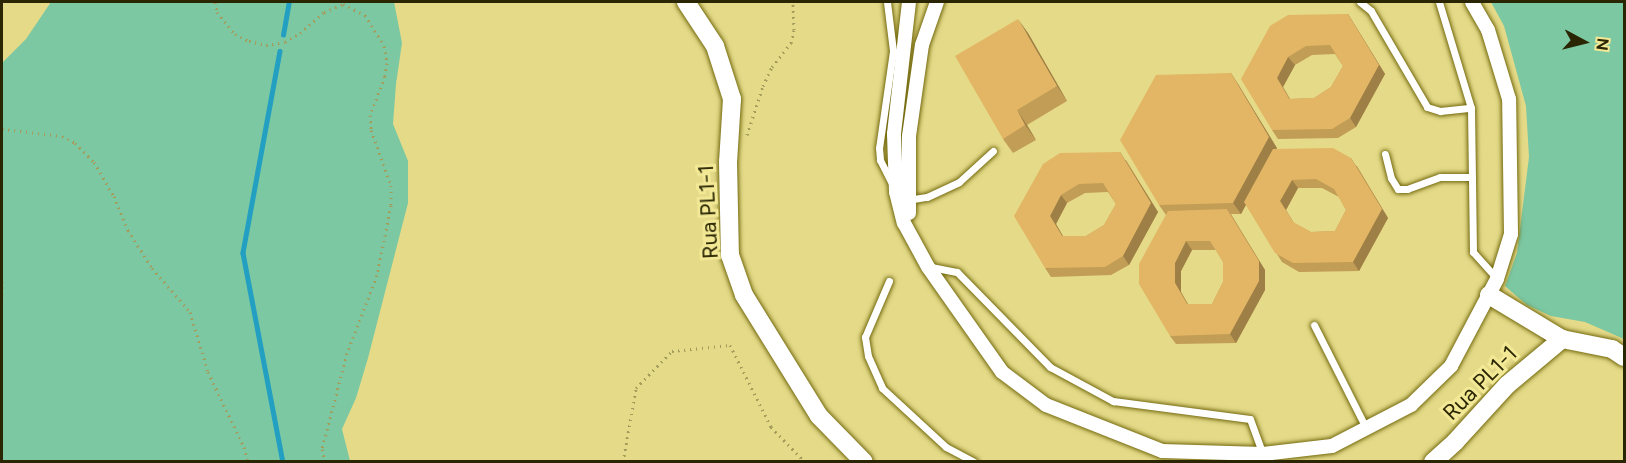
<!DOCTYPE html>
<style>
body{margin:0}
#map{position:relative;width:1626px;height:463px;overflow:hidden;background:#e4da88;font-family:Figtree,sans-serif}
div>[style]{position:absolute}
.green>*{inset:0;background:#7bc8a3}
.stream>*{height:4.5px;margin:-2.25px;padding:0 2.25px;transform-origin:2.25px;border-radius:2.25px;background:#239fc2}
.path>*{height:3px;margin-top:-1.5px;transform-origin:0;background:repeating-linear-gradient(90deg,#a49c5a 0 1.5px,transparent 0 6px)}
.roads{filter:drop-shadow(0 0 2px #746a0f) drop-shadow(0 0 2px #746a0f)}
.lane>*{height:7px;margin:-3.5px;padding:0 3.5px;transform-origin:3.5px;border-radius:3.5px;background:#fff}
.street>*{height:14px;margin:-7px;padding:0 7px;transform-origin:7px;border-radius:7px;background:#fff}
.secondary>*{height:18px;margin:-9px;padding:0 9px;transform-origin:9px;border-radius:9px;background:#fff}
.wall>*{inset:0;background:#c29d56}
.shaded-wall>*{inset:0;background:#9e7f46}
.building>*{inset:0;background:#e2b664}
span{translate:-50% -50%;white-space:nowrap;text-align:center;line-height:1.15;-webkit-text-stroke:6px #f2e895;paint-order:stroke}
.street-label{font-size:22px;color:#2a2603}
.frame{position:absolute;inset:0;border:3px solid #2a2603;pointer-events:none}
.north{position:absolute;left:1554px;top:12px;width:60px;height:60px;-webkit-text-stroke:4px #f2e895;paint-order:stroke;rotate:97deg;font-size:16px;font-weight:700;line-height:24px;text-align:center;color:#2a2603}
.north::after{content:'';display:block;margin:auto;width:21px;height:27px;background:#2a2603;clip-path:polygon(50% 0,100% 100%,50% 72%,0 100%)}
</style>
<div id="map">
<div class="green">
<div style="clip-path:polygon(51px 2px,394px 2px,402px 43px,396px 84px,393px 124px,408px 161px,408px 203px,368px 358px,356px 398px,342px 429px,350px 461px,2px 461px,2px 63px,26px 39px)"></div>
<div style="clip-path:polygon(1491px 2px,1624px 2px,1624px 339px,1585px 322px,1551px 316px,1527px 305px,1505px 286px,1517px 253px,1529px 157px,1526px 106px,1504px 26px)"></div>
</div>
<div class="stream">
<div style="left:283px;top:35px;width:34px;rotate:-80deg"></div>
<div style="left:280px;top:51px;width:205px;rotate:100.4deg"></div>
<div style="left:243px;top:253px;width:213px;rotate:79.2deg"></div>
</div>
<div class="path">
<div style="left:215px;top:2px;width:10px;rotate:79deg"></div>
<div style="left:217px;top:12px;width:28px;rotate:51deg"></div>
<div style="left:235px;top:34px;width:16px;rotate:27deg"></div>
<div style="left:249px;top:41px;width:17px;rotate:13deg"></div>
<div style="left:266px;top:45px;width:19px;rotate:-9deg"></div>
<div style="left:285px;top:42px;width:17px;rotate:-31deg"></div>
<div style="left:300px;top:33px;width:32px;rotate:-41deg"></div>
<div style="left:324px;top:12px;width:21px;rotate:-23deg"></div>
<div style="left:343px;top:4px;width:25px;rotate:27deg"></div>
<div style="left:365px;top:15px;width:36px;rotate:58deg"></div>
<div style="left:384px;top:46px;width:17px;rotate:80deg"></div>
<div style="left:387px;top:63px;width:13px;rotate:99deg"></div>
<div style="left:385px;top:76px;width:42px;rotate:111deg"></div>
<div style="left:370px;top:115px;width:15px;rotate:86deg"></div>
<div style="left:371px;top:130px;width:59px;rotate:70deg"></div>
<div style="left:391px;top:185px;width:20px;rotate:90deg"></div>
<div style="left:391px;top:205px;width:71px;rotate:101.3deg"></div>
<div style="left:377px;top:275px;width:84px;rotate:111deg"></div>
<div style="left:347px;top:353px;width:99px;rotate:104.6deg"></div>
<div style="left:322px;top:449px;width:13px;rotate:77deg"></div>
<div style="left:2px;top:129px;width:60px;rotate:6.7deg"></div>
<div style="left:62px;top:136px;width:15px;rotate:28deg"></div>
<div style="left:75px;top:143px;width:27px;rotate:45deg"></div>
<div style="left:94px;top:162px;width:39px;rotate:60deg"></div>
<div style="left:114px;top:196px;width:37px;rotate:68deg"></div>
<div style="left:128px;top:230px;width:45px;rotate:57.7deg"></div>
<div style="left:152px;top:268px;width:58px;rotate:49.2deg"></div>
<div style="left:190px;top:312px;width:63px;rotate:73.3deg"></div>
<div style="left:208px;top:372px;width:83px;rotate:64.4deg"></div>
<div style="left:244px;top:447px;width:16px;rotate:75deg"></div>
<div style="left:747px;top:135px;width:52px;rotate:-71.9deg"></div>
<div style="left:763px;top:86px;width:21px;rotate:-65deg"></div>
<div style="left:772px;top:67px;width:31px;rotate:-52deg"></div>
<div style="left:791px;top:43px;width:13px;rotate:-77deg"></div>
<div style="left:794px;top:30px;width:28px;rotate:-92deg"></div>
<div style="left:2px;top:281px;width:21px;rotate:90deg"></div>
<div style="left:623px;top:462px;width:75px;rotate:-80deg"></div>
<div style="left:636px;top:388px;width:52px;rotate:-45.8deg"></div>
<div style="left:672px;top:351px;width:58px;rotate:-5.9deg"></div>
<div style="left:730px;top:345px;width:92px;rotate:63.4deg"></div>
<div style="left:771px;top:427px;width:49px;rotate:45.8deg"></div>
</div>
<div class="roads">
<div class="lane">
<div style="left:887px;top:2px;width:49px;rotate:83deg"></div>
<div style="left:893px;top:51px;width:98px;rotate:98.2deg"></div>
<div style="left:879px;top:148px;width:12px;rotate:85deg"></div>
<div style="left:880px;top:160px;width:29px;rotate:63deg"></div>
<div style="left:1360px;top:2px;width:14px;rotate:39deg"></div>
<div style="left:1371px;top:11px;width:111px;rotate:59.7deg"></div>
<div style="left:1427px;top:107px;width:14px;rotate:17deg"></div>
<div style="left:1440px;top:111px;width:31px;rotate:-6deg"></div>
<div style="left:1439px;top:2px;width:111px;rotate:73.2deg"></div>
<div style="left:1471px;top:108px;width:144px;rotate:89.2deg"></div>
<div style="left:1473px;top:252px;width:36px;rotate:48deg"></div>
<div style="left:1385px;top:154px;width:25px;rotate:76deg"></div>
<div style="left:1391px;top:178px;width:13px;rotate:58deg"></div>
<div style="left:1398px;top:189px;width:9px"></div>
<div style="left:1407px;top:189px;width:35px;rotate:-20deg"></div>
<div style="left:1440px;top:177px;width:32px"></div>
<div style="left:907px;top:200px;width:20px;rotate:-9deg"></div>
<div style="left:927px;top:197px;width:35px;rotate:-25deg"></div>
<div style="left:959px;top:182px;width:46px;rotate:-42.4deg"></div>
<div style="left:931px;top:267px;width:26px;rotate:11deg"></div>
<div style="left:957px;top:272px;width:133px;rotate:45.6deg"></div>
<div style="left:1050px;top:367px;width:72px;rotate:28.4deg"></div>
<div style="left:1113px;top:401px;width:138px;rotate:7.5deg"></div>
<div style="left:1250px;top:419px;width:37px;rotate:70deg"></div>
<div style="left:889px;top:281px;width:61px;rotate:113.2deg"></div>
<div style="left:865px;top:337px;width:19px;rotate:81deg"></div>
<div style="left:868px;top:356px;width:35px;rotate:66deg"></div>
<div style="left:882px;top:388px;width:87px;rotate:42.7deg"></div>
<div style="left:946px;top:447px;width:32px;rotate:28deg"></div>
<div style="left:1314px;top:325px;width:115px;rotate:63.2deg"></div>
</div>
<div class="street">
<div style="left:909px;top:2px;width:133px;rotate:96.5deg"></div>
<div style="left:894px;top:134px;width:58px;rotate:88deg"></div>
<div style="left:896px;top:192px;width:32px;rotate:76deg"></div>
<div style="left:904px;top:223px;width:50px;rotate:61.4deg"></div>
<div style="left:928px;top:267px;width:128px;rotate:54.8deg"></div>
<div style="left:1002px;top:372px;width:55px;rotate:36.9deg"></div>
<div style="left:1046px;top:405px;width:125px;rotate:21.6deg"></div>
<div style="left:1162px;top:451px;width:101px;rotate:1.7deg"></div>
<div style="left:1263px;top:454px;width:69px;rotate:-6.6deg"></div>
<div style="left:1332px;top:446px;width:89px;rotate:-27.4deg"></div>
<div style="left:1411px;top:405px;width:56px;rotate:-44.3deg"></div>
<div style="left:1451px;top:366px;width:98px;rotate:-62.1deg"></div>
<div style="left:1497px;top:279px;width:47px;rotate:-72.7deg"></div>
<div style="left:1511px;top:234px;width:135px;rotate:-90.8deg"></div>
<div style="left:1509px;top:99px;width:72px;rotate:-106.9deg"></div>
<div style="left:1488px;top:30px;width:32px;rotate:-120deg"></div>
<div style="left:909px;top:213px;width:77px;rotate:-90deg"></div>
<div style="left:909px;top:136px;width:92px;rotate:-81.9deg"></div>
<div style="left:922px;top:45px;width:46px;rotate:-70.8deg"></div>
</div>
<div class="secondary">
<div style="left:686px;top:2px;width:53px;rotate:56.6deg"></div>
<div style="left:715px;top:46px;width:56px;rotate:72.2deg"></div>
<div style="left:732px;top:99px;width:63px;rotate:93.6deg"></div>
<div style="left:728px;top:162px;width:93px;rotate:88.8deg"></div>
<div style="left:730px;top:255px;width:42px;rotate:70.7deg"></div>
<div style="left:744px;top:295px;width:142px;rotate:58.2deg"></div>
<div style="left:819px;top:416px;width:64px;rotate:45.6deg"></div>
<div style="left:1489px;top:295px;width:85px;rotate:31.1deg"></div>
<div style="left:1562px;top:339px;width:51px;rotate:11.3deg"></div>
<div style="left:1612px;top:349px;width:14px;rotate:34deg"></div>
<div style="left:1433px;top:462px;width:30px;rotate:-42deg"></div>
<div style="left:1455px;top:442px;width:77px;rotate:-47.6deg"></div>
<div style="left:1507px;top:385px;width:72px;rotate:-39.9deg"></div>
</div>
</div>
<div class="wall">
<div style="clip-path:polygon(evenodd,1348px 14px,1385px 74px,1356px 127px,1338px 138px,1278px 139px,1272px 130px,1270px 26px,1348px 14px,1335px 54px,1343px 66px,1331px 87px,1314px 98px,1290px 99px,1283px 87px,1295px 65px,1312px 55px,1335px 54px)"></div>
<div style="clip-path:polygon(1028px 33px,1067px 101px,1027px 125px,1036px 140px,1013px 153px,1003px 139px)"></div>
<div style="clip-path:polygon(evenodd,1238px 84px,1276px 149px,1357px 166px,1388px 218px,1359px 271px,1299px 272px,1282px 262px,1246px 204px,1241px 214px,1231px 214px,1265px 270px,1265px 290px,1236px 343px,1176px 344px,1170px 336px,1166px 215px,1159px 205px,1238px 84px,1298px 188px,1322px 188px,1339px 197px,1346px 210px,1335px 231px,1311px 232px,1294px 223px,1286px 210px,1298px 188px,1238px 84px,1192px 250px,1216px 250px,1223px 262px,1223px 282px,1212px 304px,1188px 304px,1181px 292px,1181px 271px,1192px 250px)"></div>
<div style="clip-path:polygon(evenodd,1126px 160px,1158px 212px,1129px 265px,1111px 275px,1051px 277px,1045px 268px,1043px 164px,1126px 160px,1108px 192px,1116px 204px,1104px 225px,1086px 236px,1063px 236px,1056px 224px,1067px 203px,1085px 193px,1108px 192px)"></div>
</div>
<div class="shaded-wall">
<div style="clip-path:polygon(1348px 14px,1385px 74px,1356px 127px,1350px 118px)"></div>
<div style="clip-path:polygon(1018px 19px,1028px 33px,1067px 101px,1057px 86px)"></div>
<div style="clip-path:polygon(1288px 57px,1295px 65px,1283px 87px,1295px 107px,1277px 78px)"></div>
<div style="clip-path:polygon(1231px 73px,1238px 84px,1277px 148px,1241px 214px,1233px 203px)"></div>
<div style="clip-path:polygon(1017px 110px,1027px 125px,1036px 140px,1025px 125px)"></div>
<div style="clip-path:polygon(1120px 152px,1158px 212px,1129px 265px,1123px 256px)"></div>
<div style="clip-path:polygon(1351px 158px,1388px 218px,1359px 271px,1353px 262px)"></div>
<div style="clip-path:polygon(1292px 180px,1298px 188px,1286px 210px,1299px 230px,1280px 201px)"></div>
<div style="clip-path:polygon(1061px 195px,1067px 203px,1056px 224px,1068px 245px,1050px 216px)"></div>
<div style="clip-path:polygon(1227px 209px,1265px 270px,1265px 290px,1236px 343px,1230px 334px)"></div>
<div style="clip-path:polygon(1186px 241px,1192px 250px,1181px 271px,1181px 292px,1193px 313px,1175px 283px,1175px 263px)"></div>
</div>
<div class="building">
<div style="clip-path:polygon(evenodd,1348px 14px,1379px 65px,1350px 118px,1332px 129px,1272px 130px,1241px 79px,1270px 26px,1288px 15px,1348px 14px,1330px 45px,1343px 66px,1331px 87px,1314px 98px,1289px 99px,1277px 78px,1288px 57px,1306px 46px,1330px 45px)"></div>
<div style="clip-path:polygon(1018px 19px,1057px 86px,1017px 110px,1025px 125px,1003px 139px,955px 56px)"></div>
<div style="clip-path:polygon(1231px 73px,1269px 137px,1233px 203px,1159px 205px,1120px 140px,1156px 75px)"></div>
<div style="clip-path:polygon(evenodd,1333px 148px,1351px 158px,1382px 209px,1353px 262px,1293px 263px,1275px 253px,1244px 202px,1273px 149px,1333px 148px,1316px 179px,1334px 189px,1346px 210px,1335px 231px,1311px 232px,1293px 222px,1280px 201px,1292px 180px,1316px 179px)"></div>
<div style="clip-path:polygon(evenodd,1120px 152px,1151px 203px,1123px 256px,1105px 267px,1045px 268px,1014px 216px,1043px 164px,1060px 153px,1120px 152px,1103px 183px,1116px 204px,1104px 225px,1086px 236px,1062px 236px,1050px 216px,1061px 195px,1079px 184px,1103px 183px)"></div>
<div style="clip-path:polygon(evenodd,1227px 209px,1259px 261px,1259px 281px,1230px 334px,1170px 336px,1139px 284px,1139px 264px,1168px 211px,1227px 209px,1186px 241px,1210px 241px,1223px 262px,1223px 282px,1212px 304px,1187px 304px,1175px 283px,1175px 263px,1186px 241px)"></div>
</div>
<div class="street-label">
<span style="left:708px;top:212px;rotate:-93deg">Rua PL1-1</span>
<span style="left:1480px;top:383px;rotate:-45deg">Rua PL1-1</span>
</div>
<div class="frame"></div>
<div class="north">N</div>
</div>
